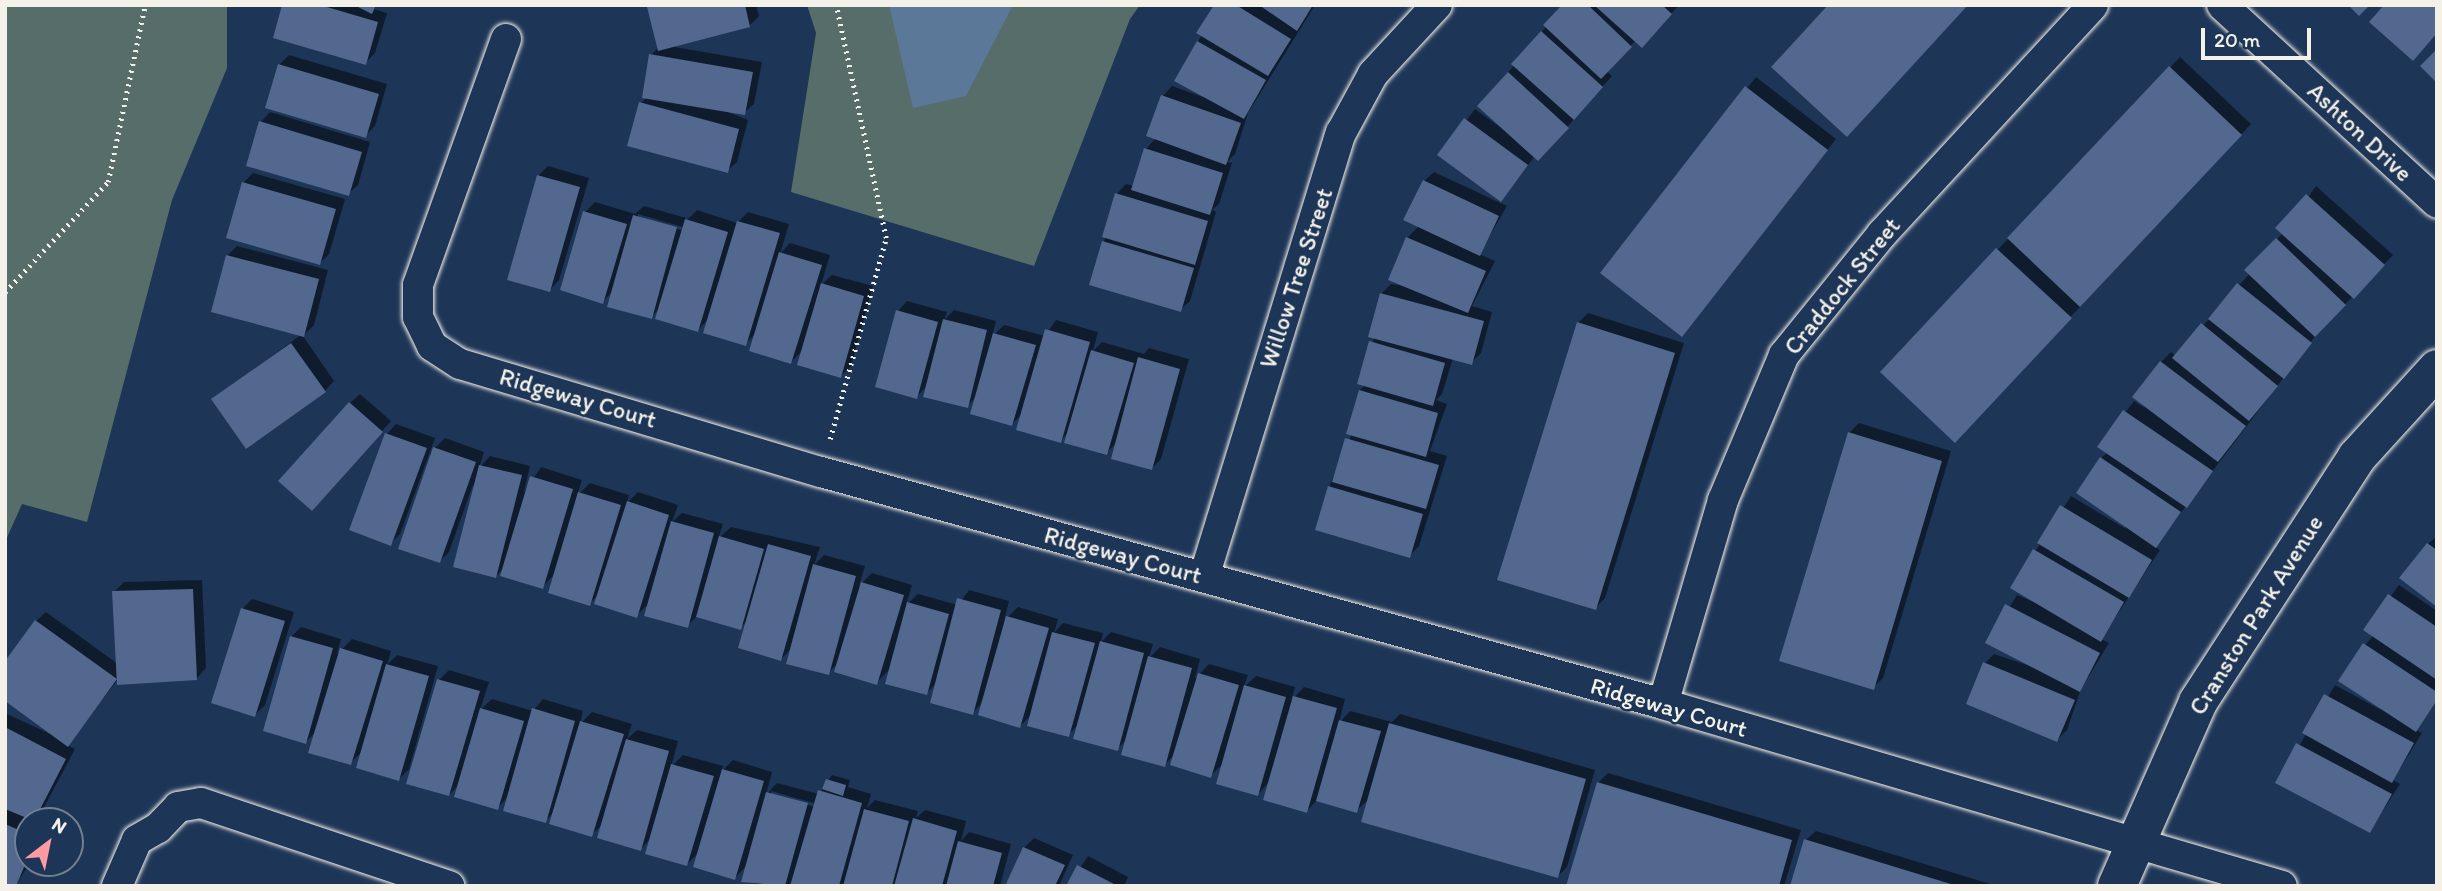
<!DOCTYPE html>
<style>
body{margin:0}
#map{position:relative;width:2442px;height:891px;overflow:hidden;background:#1d3557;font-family:Itim,sans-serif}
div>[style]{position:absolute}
.green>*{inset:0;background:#566d69}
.water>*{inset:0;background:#5b7899}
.shadow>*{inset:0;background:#0007}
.building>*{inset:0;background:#52688f}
.path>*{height:4.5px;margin-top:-2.25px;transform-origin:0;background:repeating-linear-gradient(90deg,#f4f1e8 0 2px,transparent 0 7px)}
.roads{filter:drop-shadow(0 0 2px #f4f1e8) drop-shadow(0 0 2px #f4f1e8)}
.street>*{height:30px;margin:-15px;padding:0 15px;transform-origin:15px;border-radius:15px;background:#1d3557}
.secondary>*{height:38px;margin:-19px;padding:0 19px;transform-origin:19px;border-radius:19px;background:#1d3557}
span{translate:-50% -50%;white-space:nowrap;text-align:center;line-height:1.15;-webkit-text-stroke:5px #1d3557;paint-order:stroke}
.street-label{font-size:24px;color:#f4f1e8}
.frame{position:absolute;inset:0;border:7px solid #f4f1e8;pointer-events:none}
.north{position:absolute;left:14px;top:807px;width:70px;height:70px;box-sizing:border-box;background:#1d3557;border:2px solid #738091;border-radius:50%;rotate:32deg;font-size:19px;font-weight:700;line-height:28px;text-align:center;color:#f4f1e8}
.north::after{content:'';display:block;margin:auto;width:24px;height:32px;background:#ff9aa2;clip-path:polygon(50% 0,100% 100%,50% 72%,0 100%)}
.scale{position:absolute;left:2201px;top:28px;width:110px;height:32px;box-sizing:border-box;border:4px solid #f4f1e8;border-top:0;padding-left:9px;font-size:21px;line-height:24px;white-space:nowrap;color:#f4f1e8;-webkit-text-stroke:5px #1d3557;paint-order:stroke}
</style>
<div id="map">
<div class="green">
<div style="clip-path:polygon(5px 5px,227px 5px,227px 68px,172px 200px,87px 522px,22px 504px,5px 542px)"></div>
<div style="clip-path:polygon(807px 5px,1140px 5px,1130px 19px,1034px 266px,791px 192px,816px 33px)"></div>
</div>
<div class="water">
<div style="clip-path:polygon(889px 5px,1013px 5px,966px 96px,913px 108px)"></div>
</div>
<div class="shadow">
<div style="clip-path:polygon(284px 5px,378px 5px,374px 9px,387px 13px,375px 53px,365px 63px)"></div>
<div style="clip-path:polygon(651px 5px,756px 5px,759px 16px,749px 26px,669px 46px,762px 62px,754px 104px,744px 113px,720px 109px,748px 120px,737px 162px,727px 171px,641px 103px,647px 97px,651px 55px,659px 47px)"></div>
<div style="clip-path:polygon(1216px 5px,1315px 5px,1248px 113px,1235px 154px,1227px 162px,1232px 163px,1219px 204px,1212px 210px,1216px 212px,1190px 301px,1180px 310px,1104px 242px,1117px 194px,1126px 184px,1134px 186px,1146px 149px,1156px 138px,1163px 96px,1172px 86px,1203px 97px,1198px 42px)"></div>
<div style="clip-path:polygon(1564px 5px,1679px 5px,1651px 36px,1636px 40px,1606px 71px,1612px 76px,1548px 149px,1535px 156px,1501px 200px,1440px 155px,1475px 109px,1501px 128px,1480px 106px)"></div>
<div style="clip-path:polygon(289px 55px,387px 84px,375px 126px,365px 136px,279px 65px)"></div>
<div style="clip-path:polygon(2180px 57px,2251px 124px,1964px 431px,1882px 372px)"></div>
<div style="clip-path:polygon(1756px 77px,1836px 139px,1682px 335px,1602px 273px)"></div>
<div style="clip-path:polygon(270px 112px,370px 142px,358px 185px,348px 194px,261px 122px)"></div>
<div style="clip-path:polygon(548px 166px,589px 178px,559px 280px,550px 290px,538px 176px)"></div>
<div style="clip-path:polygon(1434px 172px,1507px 206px,1479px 254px,1495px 261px,1472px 306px,1492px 312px,1481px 353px,1471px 363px,1453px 358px,1442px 394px,1436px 400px,1447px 404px,1430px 451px,1447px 456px,1419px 546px,1409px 556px,1329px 487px,1352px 434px,1360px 390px,1366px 385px,1381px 294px,1391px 284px,1411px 287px,1407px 238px,1419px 226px,1424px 181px)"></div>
<div style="clip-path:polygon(253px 173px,345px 199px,329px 254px,320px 263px,243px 183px)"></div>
<div style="clip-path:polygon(2316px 186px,2393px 255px,2319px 331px,2155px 547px,2160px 550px,2101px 639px,2109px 643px,2081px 689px,2067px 730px,2057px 740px,1985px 663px,1994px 654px,2044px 671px,1988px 642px,2017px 595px,2045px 607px,2012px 587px,2071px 496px,2126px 529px,2101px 458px,2108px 452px,2100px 446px,2134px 401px,2146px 409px,2135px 397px,2161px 362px,2171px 352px,2176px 356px,2250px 273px,2247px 270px,2283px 233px)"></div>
<div style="clip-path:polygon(evenodd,595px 202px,635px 214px,644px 206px,686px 218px,685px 222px,697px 210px,737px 223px,748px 212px,789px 224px,780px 254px,790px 243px,830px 255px,821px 285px,832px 275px,873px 286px,851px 366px,841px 376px,804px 349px,791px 362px,756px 333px,745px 344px,709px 318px,698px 330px,660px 308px,651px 317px,613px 291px,602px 302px,585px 212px,595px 202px,638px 214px,686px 228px,685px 231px,638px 218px,638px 214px)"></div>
<div style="clip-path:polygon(237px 246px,328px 270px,314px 325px,303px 336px,334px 381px,325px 391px,213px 400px,302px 334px,227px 256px)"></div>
<div style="clip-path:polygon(907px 301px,947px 312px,944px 320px,954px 310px,996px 321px,992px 337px,1004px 325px,1045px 336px,1056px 320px,1098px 332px,1093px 351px,1102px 342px,1144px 354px,1149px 348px,1189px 359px,1161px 459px,1152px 468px,1117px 442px,1106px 453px,1068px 433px,1060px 441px,1023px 413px,1012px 424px,977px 396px,967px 406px,928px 385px,916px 397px,898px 311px)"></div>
<div style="clip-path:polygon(1588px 313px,1684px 343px,1605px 598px,1596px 608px,1578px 323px)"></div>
<div style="clip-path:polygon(360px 394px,391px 421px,321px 499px,350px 403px)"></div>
<div style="clip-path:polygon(1859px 423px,1951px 451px,1883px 678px,1873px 688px,1849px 433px)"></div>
<div style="clip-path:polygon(396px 424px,435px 438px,400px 534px,390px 544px,387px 434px)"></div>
<div style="clip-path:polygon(445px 438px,484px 452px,479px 468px,490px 456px,530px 466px,524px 492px,541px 467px,582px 480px,577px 496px,590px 483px,629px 495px,627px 503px,638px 492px,678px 505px,672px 522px,682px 513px,723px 524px,718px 539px,731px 527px,820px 547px,814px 565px,824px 555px,865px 566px,859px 586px,872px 573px,912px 585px,906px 605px,918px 594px,958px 605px,969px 590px,1009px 601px,1004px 621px,1018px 607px,1058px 619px,1054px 633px,1063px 623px,1103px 633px,1101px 642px,1111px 632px,1153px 644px,1149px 658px,1160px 647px,1200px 659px,1195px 679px,1209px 664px,1248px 675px,1243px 688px,1256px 676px,1295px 687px,1291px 701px,1304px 687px,1345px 699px,1339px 723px,1350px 711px,1392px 722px,1400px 714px,1595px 770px,1567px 867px,1558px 876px,1369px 799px,1356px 811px,1317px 800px,1307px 811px,1270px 781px,1258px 794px,1225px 762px,1210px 776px,1175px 754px,1164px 765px,1128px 738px,1117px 749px,1078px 725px,1068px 735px,1032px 714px,1020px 726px,983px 702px,972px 713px,937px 683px,926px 693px,891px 668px,876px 683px,839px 662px,828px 673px,792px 648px,781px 659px,748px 620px,740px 628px,697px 616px,687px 626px,650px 602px,636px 616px,599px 594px,589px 604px,555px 574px,542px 587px,504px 568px,496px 576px,473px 485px,449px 552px,440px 561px,430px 453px)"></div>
<div style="clip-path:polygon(2437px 536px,2437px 605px,2428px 544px)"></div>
<div style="clip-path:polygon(202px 580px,206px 668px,197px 678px,119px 678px,67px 745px,75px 749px,42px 811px,28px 821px,30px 863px,15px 886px,5px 886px,5px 713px,59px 738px,36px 621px,46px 612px,118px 664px,114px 592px,124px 582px)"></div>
<div style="clip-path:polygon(2399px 585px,2437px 611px,2437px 697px,2416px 730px,2422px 733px,2393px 780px,2400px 784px,2370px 831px,2278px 782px,2335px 685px,2381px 710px,2365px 645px,2374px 635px,2366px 629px)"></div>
<div style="clip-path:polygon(252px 599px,294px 612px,265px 705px,255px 715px,242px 609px)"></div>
<div style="clip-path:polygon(301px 627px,341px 639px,337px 654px,352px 639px,391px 651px,387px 665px,397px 655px,438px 666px,409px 769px,399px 779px,363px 751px,350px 763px,317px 730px,306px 742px,291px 637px)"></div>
<div style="clip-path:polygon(evenodd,449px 670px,489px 682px,480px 710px,492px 699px,533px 711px,543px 699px,583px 711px,580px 724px,592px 712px,632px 724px,627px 739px,637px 730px,678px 741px,671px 767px,683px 755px,723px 766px,721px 772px,733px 760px,772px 772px,766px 795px,777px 783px,819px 794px,832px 775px,850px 780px,848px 787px,871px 794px,867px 808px,875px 800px,918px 811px,916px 818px,925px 810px,966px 821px,961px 841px,969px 832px,1011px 844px,1000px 886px,792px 886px,794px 881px,788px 886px,762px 886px,743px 880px,747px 865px,735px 878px,699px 852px,687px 864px,651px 838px,641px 849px,604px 823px,591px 835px,555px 811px,545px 821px,508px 797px,497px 808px,460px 783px,449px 795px,439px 680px,449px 670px,771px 791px,817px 804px,816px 807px,771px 795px,771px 791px)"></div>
<div style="clip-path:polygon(1608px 773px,1801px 830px,1784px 886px,1573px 886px,1598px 783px)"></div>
<div style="clip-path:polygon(1816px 831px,1997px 886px,1792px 886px,1806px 840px)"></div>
<div style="clip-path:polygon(1034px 838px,1073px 855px,1059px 886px,1007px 886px,1024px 848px)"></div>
<div style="clip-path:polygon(1088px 856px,1128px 877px,1124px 886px,1068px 886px)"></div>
</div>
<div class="building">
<div style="clip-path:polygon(282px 5px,320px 5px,378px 22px,366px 65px,273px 38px)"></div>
<div style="clip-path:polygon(354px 5px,376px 5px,372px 14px)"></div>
<div style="clip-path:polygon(653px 5px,745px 5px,750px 27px,658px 51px,647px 7px)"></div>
<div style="clip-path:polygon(1214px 5px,1236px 5px,1291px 39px,1268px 76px,1196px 33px)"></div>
<div style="clip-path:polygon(1259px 5px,1313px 5px,1297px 31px)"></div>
<div style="clip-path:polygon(1562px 5px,1588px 5px,1632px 47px,1601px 79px,1543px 25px)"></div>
<div style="clip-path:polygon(1594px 5px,1662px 5px,1672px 14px,1642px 48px)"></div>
<div style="clip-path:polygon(1828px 5px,1968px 5px,1847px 137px,1771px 67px)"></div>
<div style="clip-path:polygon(2348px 5px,2370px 5px,2359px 16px)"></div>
<div style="clip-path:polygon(2384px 5px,2437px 5px,2437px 33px,2413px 61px,2369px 22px)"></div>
<div style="clip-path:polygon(1541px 31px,1603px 87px,1574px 120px,1511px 64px)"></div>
<div style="clip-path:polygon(1197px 41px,1266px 80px,1244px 119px,1174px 81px)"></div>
<div style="clip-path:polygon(2437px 49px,2437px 83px,2420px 66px)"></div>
<div style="clip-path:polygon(649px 54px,753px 72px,745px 115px,642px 98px)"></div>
<div style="clip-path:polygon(278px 64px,379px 94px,366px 138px,265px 108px)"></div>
<div style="clip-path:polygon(2169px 66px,2242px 135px,2080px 307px,2007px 238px)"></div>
<div style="clip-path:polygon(1508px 72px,1569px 128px,1538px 161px,1477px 106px)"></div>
<div style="clip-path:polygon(1745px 86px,1828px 150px,1682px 337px,1600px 273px)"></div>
<div style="clip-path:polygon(1161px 95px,1241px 123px,1226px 165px,1146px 136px)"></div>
<div style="clip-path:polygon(639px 102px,739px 129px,728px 173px,627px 146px)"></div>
<div style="clip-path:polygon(1464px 118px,1528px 165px,1501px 202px,1437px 155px)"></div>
<div style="clip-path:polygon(259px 121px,362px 152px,349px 196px,246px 166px)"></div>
<div style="clip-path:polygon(1144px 148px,1223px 173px,1210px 215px,1131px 190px)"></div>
<div style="clip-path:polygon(537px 175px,580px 187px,550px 292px,507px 280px)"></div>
<div style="clip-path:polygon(1423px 180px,1499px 216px,1480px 256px,1403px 220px)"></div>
<div style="clip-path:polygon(242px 182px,336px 209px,320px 265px,226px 238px)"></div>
<div style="clip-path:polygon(1115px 193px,1208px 221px,1195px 265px,1102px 237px)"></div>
<div style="clip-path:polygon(2306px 194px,2385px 265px,2354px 299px,2275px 228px)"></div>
<div style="clip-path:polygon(583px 211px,627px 224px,603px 304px,560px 290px)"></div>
<div style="clip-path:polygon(633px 215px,677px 227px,652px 319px,607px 307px)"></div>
<div style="clip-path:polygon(685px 219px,728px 232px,698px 332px,655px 319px)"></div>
<div style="clip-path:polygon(737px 221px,780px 233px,746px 346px,703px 333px)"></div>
<div style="clip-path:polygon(1406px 237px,1486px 271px,1468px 313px,1388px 280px)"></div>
<div style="clip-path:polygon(2276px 238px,2346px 305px,2315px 337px,2244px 270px)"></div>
<div style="clip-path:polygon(1102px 241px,1194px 268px,1181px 312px,1089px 285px)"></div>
<div style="clip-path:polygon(1996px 248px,2072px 318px,1955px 443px,1880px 372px)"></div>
<div style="clip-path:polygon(779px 252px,822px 265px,791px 364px,749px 351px)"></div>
<div style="clip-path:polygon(226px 255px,319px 279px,304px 337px,211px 312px)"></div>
<div style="clip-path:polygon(821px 283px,864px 296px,841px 378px,797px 365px)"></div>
<div style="clip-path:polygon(2237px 283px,2312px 343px,2284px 379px,2208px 319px)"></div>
<div style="clip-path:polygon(1380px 293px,1484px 321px,1472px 365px,1368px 337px)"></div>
<div style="clip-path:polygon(896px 310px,938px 322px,917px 399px,875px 387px)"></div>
<div style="clip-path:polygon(943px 319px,987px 330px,968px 408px,923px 397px)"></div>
<div style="clip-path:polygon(1577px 322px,1675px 353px,1596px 610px,1497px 580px)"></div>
<div style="clip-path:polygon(2201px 323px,2278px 386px,2249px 421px,2172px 358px)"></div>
<div style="clip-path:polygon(1045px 329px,1090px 342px,1061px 443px,1016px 430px)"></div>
<div style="clip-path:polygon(993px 333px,1036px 345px,1012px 426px,970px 414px)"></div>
<div style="clip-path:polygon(1369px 341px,1445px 363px,1433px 406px,1357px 384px)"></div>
<div style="clip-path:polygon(291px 343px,326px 392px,246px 449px,211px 399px)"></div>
<div style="clip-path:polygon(1091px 350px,1134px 363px,1107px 455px,1064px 443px)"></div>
<div style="clip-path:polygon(1138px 357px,1180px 369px,1152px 470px,1111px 459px)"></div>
<div style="clip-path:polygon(2160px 361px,2246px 426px,2218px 462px,2132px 397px)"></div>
<div style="clip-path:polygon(1359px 390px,1438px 413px,1426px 457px,1346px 434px)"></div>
<div style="clip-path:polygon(349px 402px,383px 432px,312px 511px,278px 481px)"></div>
<div style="clip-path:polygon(2123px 410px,2213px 471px,2187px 508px,2097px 447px)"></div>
<div style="clip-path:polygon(1848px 432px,1942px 461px,1874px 690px,1779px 661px)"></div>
<div style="clip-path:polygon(385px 433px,427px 448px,391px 546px,349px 530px)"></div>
<div style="clip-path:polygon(1345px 438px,1439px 465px,1426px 509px,1332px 482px)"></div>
<div style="clip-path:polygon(433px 447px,476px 462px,440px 563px,398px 549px)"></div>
<div style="clip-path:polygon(2100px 457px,2181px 512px,2156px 548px,2076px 493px)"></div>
<div style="clip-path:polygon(479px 465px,522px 475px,496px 578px,453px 567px)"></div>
<div style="clip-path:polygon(530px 476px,573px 489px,543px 589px,500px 576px)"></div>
<div style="clip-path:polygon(1328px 486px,1423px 514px,1410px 558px,1315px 530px)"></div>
<div style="clip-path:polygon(578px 492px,621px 505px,590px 606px,548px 593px)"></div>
<div style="clip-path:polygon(627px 501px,669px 515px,637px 618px,594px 604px)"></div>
<div style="clip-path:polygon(2060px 505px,2152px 560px,2129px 598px,2037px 543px)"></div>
<div style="clip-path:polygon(671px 521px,714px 533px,688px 628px,644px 616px)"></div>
<div style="clip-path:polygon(719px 536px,764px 549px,741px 630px,696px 617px)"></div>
<div style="clip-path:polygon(2427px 543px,2437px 550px,2437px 607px,2399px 578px)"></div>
<div style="clip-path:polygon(768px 544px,811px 556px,781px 661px,738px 648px)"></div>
<div style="clip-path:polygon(2033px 549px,2124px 602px,2101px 642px,2010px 588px)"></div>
<div style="clip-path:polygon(813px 564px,856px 576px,829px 675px,786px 664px)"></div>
<div style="clip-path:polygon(861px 582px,904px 595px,877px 685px,834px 672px)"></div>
<div style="clip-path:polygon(193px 589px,197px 680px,117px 685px,112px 591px)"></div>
<div style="clip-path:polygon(2388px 594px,2437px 627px,2437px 680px,2363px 630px)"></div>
<div style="clip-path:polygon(957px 598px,1001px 610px,973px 715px,930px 703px)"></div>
<div style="clip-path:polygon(907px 602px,949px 614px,927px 695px,885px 684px)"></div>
<div style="clip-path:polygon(2005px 604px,2100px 653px,2080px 692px,1985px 643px)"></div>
<div style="clip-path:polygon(241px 608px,285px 621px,255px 717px,211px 703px)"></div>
<div style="clip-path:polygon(1006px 616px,1049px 628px,1020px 728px,978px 715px)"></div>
<div style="clip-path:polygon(35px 620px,117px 679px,68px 747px,5px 701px,5px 661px)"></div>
<div style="clip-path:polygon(1052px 632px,1095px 643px,1069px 737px,1027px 726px)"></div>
<div style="clip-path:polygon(290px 636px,333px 648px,306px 744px,263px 731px)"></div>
<div style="clip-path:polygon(1100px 641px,1144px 653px,1118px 751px,1073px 739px)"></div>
<div style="clip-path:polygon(2363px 643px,2437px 692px,2437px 700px,2416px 732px,2338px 681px)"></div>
<div style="clip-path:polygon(340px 648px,383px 661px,351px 765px,308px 753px)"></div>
<div style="clip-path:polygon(1148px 656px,1192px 668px,1165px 767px,1121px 755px)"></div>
<div style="clip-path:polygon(1983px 662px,2075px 700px,2057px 742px,1966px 704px)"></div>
<div style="clip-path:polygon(386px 664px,429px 676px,399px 781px,356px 768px)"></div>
<div style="clip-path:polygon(1198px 673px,1239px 685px,1211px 778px,1170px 765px)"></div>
<div style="clip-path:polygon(437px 679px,480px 691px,449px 796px,406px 784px)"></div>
<div style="clip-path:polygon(1244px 685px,1286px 697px,1258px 796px,1216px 784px)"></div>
<div style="clip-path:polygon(2324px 694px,2414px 743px,2392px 783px,2302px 733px)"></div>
<div style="clip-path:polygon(1293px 696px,1337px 708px,1307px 813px,1263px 800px)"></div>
<div style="clip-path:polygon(480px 708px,524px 721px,498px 810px,454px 797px)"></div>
<div style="clip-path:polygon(532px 708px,575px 721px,546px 823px,503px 811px)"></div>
<div style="clip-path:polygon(1339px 720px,1381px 731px,1357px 813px,1316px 801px)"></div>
<div style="clip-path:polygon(580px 721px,624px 734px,592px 837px,549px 824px)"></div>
<div style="clip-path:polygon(1389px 723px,1586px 779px,1558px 878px,1361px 822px)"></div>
<div style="clip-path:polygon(5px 727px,66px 759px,34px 821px,5px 809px)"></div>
<div style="clip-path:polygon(626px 739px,669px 751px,641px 851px,597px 838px)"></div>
<div style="clip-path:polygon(2296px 743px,2392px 794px,2370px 833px,2275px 783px)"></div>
<div style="clip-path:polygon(671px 764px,714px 776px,687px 866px,645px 854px)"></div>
<div style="clip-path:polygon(722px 769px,764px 781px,735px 880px,693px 867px)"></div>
<div style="clip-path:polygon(826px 779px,846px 785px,843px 796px,822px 789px)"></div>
<div style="clip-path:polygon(1597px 782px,1792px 840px,1779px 886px,1566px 886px)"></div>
<div style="clip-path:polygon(818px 790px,862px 803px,839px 886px,790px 886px)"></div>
<div style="clip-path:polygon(766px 792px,808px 803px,785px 886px,741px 882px)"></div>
<div style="clip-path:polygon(864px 809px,909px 821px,892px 886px,843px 886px)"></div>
<div style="clip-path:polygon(913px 818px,957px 831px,942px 886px,894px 886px)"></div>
<div style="clip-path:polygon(5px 824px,28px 834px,28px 858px,16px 886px,5px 886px)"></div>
<div style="clip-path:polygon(1804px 839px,1954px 885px,1954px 886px,1790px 886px)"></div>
<div style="clip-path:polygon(958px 841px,1002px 853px,993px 886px,946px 886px)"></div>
<div style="clip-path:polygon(1023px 847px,1065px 865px,1055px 886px,1005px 886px)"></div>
<div style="clip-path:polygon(1077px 865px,1118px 886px,1066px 886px)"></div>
</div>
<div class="path">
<div style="left:5px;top:292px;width:151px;rotate:-46.9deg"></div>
<div style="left:108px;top:182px;width:181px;rotate:-78.2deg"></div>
<div style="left:830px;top:439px;width:209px;rotate:-74.4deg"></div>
<div style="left:886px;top:238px;width:238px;rotate:-102.1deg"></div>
</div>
<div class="roads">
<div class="street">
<div style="left:2222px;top:5px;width:292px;rotate:42.6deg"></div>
<div style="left:506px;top:39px;width:261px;rotate:109.7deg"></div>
<div style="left:418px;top:285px;width:32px;rotate:90deg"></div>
<div style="left:418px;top:317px;width:32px;rotate:64deg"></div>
<div style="left:432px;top:346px;width:33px;rotate:33deg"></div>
<div style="left:460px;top:364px;width:377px;rotate:16.7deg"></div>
<div style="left:821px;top:472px;width:873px;rotate:15.4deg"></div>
<div style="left:1663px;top:704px;width:645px;rotate:16.38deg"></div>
<div style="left:1204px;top:577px;width:465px;rotate:-72.9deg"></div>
<div style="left:1341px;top:133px;width:67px;rotate:-61.5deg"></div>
<div style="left:1373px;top:74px;width:94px;rotate:-47.2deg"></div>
<div style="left:1663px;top:704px;width:213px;rotate:-73.6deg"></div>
<div style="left:1723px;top:500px;width:157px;rotate:-67.2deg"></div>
<div style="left:1784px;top:355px;width:156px;rotate:-51deg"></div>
<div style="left:1882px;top:234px;width:311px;rotate:-47.3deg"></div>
<div style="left:117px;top:886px;width:50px;rotate:-66.5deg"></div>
<div style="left:137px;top:840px;width:24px;rotate:-30deg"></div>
<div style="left:158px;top:828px;width:29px;rotate:-46deg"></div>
<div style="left:178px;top:807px;width:23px;rotate:-10deg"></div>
<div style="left:201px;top:803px;width:262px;rotate:18.5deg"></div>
</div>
<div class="secondary">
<div style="left:2117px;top:886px;width:201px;rotate:-66.2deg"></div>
<div style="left:2198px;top:702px;width:292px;rotate:-57deg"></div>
<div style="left:2357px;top:457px;width:119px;rotate:-47.7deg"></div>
</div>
</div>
<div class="street-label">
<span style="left:2360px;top:132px;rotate:43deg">Ashton Drive</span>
<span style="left:1296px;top:278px;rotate:-72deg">Willow Tree Street</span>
<span style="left:1842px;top:286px;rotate:-51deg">Craddock Street</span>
<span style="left:578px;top:398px;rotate:16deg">Ridgeway Court</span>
<span style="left:1123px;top:555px;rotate:15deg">Ridgeway Court</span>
<span style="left:2256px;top:615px;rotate:-58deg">Cranston Park Avenue</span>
<span style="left:1669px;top:707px;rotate:16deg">Ridgeway Court</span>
</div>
<div class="frame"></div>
<div class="north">N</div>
<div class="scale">20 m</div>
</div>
